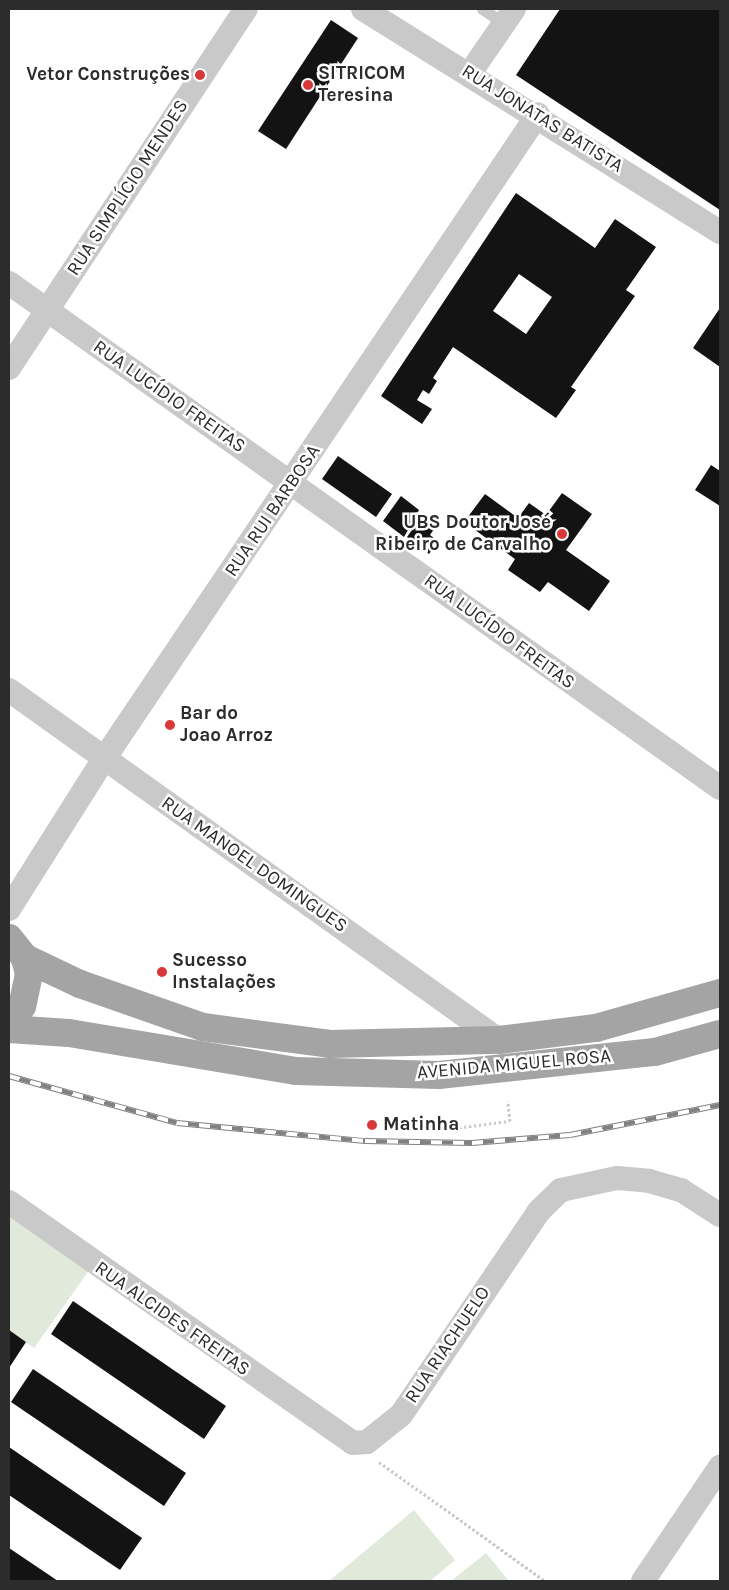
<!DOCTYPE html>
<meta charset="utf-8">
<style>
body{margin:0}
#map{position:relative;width:729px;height:1590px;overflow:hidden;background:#fff;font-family:Karla,sans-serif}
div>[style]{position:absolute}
.green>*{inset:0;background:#e1e9da}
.building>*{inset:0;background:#131313}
.path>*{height:3px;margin-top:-1.5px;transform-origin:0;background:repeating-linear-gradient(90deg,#c9c9c9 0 2.5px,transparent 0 5px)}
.service>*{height:11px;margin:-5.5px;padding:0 5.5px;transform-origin:5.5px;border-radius:5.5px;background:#c9c9c9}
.minor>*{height:24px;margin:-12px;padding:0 12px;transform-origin:12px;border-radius:12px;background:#c9c9c9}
.primary>*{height:28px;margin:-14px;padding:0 14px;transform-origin:14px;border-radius:14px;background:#a4a4a4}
.rail>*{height:5.5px;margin-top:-2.75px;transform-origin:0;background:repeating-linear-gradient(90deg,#fff 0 11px,#818181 0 22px);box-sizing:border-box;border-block:1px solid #818181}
.dots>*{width:14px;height:14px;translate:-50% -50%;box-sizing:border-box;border:2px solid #fff;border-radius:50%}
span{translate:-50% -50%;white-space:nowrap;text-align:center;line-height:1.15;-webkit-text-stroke:5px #fff;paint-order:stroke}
.poi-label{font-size:19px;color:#2c2c2c;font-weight:700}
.left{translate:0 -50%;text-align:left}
.right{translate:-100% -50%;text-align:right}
.street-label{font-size:19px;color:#2c2c2c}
.frame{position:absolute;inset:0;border:10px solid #2c2c2c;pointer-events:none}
</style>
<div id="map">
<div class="green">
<div style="clip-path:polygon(9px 1214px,90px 1269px,34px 1348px,9px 1330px)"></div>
<div style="clip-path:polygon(414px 1510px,455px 1560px,430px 1581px,329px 1581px)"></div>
<div style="clip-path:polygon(486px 1553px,509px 1581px,451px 1581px)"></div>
</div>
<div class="building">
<div style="clip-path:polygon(560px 9px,720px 9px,720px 210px,516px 75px)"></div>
<div style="clip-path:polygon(331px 20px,358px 38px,286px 149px,258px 131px)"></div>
<div style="clip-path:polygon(evenodd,516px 193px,595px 248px,615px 219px,656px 247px,626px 290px,635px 296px,571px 387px,576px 390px,556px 418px,453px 347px,433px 378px,437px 381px,429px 394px,423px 390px,417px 400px,432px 409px,422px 424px,381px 396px,516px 193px,519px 274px,552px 297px,526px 334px,493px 311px,519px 274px)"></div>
<div style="clip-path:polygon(720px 308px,720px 367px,693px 348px)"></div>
<div style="clip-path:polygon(338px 456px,392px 494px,376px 517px,322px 479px)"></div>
<div style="clip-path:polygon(711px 465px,720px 471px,720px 506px,695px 490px)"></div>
<div style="clip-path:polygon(562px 493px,592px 514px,566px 550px,610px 581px,589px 611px,548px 582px,540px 592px,508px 570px,515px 559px,464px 522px,485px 494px,518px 518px,529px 503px,546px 515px)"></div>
<div style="clip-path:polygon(401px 496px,419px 510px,404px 537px,383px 521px)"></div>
<div style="clip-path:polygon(424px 513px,438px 523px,430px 535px,438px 541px,429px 554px,407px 537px)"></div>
<div style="clip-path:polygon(73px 1301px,226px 1406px,204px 1439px,51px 1334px)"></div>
<div style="clip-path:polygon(9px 1330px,26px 1342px,9px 1368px)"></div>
<div style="clip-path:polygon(33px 1369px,186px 1473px,164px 1506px,11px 1402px)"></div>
<div style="clip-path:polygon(9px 1447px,142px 1538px,120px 1570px,9px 1495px)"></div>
<div style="clip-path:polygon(9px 1548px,58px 1581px,9px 1581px)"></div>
</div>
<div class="path">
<div style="left:454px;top:1128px;width:56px;rotate:-7.1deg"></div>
<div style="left:510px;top:1121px;width:20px;rotate:-96deg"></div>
<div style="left:379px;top:1462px;width:204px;rotate:35.6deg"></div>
</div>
<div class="service">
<div style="left:482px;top:9px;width:26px;rotate:32deg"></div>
</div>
<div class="minor">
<div style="left:363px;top:9px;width:421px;rotate:32deg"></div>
<div style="left:470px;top:73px;width:78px;rotate:-55.5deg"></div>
<div style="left:9px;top:283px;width:872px;rotate:35.38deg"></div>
<div style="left:9px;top:368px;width:430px;rotate:-56.6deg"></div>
<div style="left:9px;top:690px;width:602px;rotate:35.54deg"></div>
<div style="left:9px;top:909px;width:178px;rotate:-57.7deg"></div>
<div style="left:104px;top:759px;width:777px;rotate:-56.06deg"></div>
<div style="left:9px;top:1202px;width:420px;rotate:35deg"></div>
<div style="left:353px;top:1443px;width:14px;rotate:-4deg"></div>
<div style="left:367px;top:1442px;width:43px;rotate:-38.5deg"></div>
<div style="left:401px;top:1415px;width:246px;rotate:-55.9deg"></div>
<div style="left:539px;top:1211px;width:30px;rotate:-44deg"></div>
<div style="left:561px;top:1190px;width:57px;rotate:-12.1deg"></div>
<div style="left:617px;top:1178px;width:32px;rotate:5deg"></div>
<div style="left:649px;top:1181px;width:33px;rotate:16deg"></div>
<div style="left:681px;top:1190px;width:46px;rotate:32.7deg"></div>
<div style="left:643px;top:1581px;width:138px;rotate:-56deg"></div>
</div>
<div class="primary">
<div style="left:9px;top:938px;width:26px;rotate:51deg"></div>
<div style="left:25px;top:958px;width:16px;rotate:76deg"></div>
<div style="left:29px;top:974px;width:33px;rotate:102deg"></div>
<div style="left:22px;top:1006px;width:20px;rotate:131deg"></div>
<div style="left:25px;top:958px;width:61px;rotate:25.3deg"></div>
<div style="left:80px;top:984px;width:130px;rotate:19.3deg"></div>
<div style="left:203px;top:1027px;width:128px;rotate:7.6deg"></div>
<div style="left:330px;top:1044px;width:169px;rotate:-1.4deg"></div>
<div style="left:499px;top:1040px;width:98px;rotate:-7.1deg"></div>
<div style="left:596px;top:1028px;width:129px;rotate:-15.8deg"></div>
<div style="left:9px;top:1029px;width:60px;rotate:3.8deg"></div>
<div style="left:69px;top:1033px;width:230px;rotate:9.5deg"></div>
<div style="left:296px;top:1071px;width:143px;rotate:1.6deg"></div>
<div style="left:439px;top:1075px;width:217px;rotate:-6.1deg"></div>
<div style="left:655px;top:1052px;width:67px;rotate:-15.5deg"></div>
</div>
<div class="rail">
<div style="left:9px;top:1076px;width:174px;rotate:15.6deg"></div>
<div style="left:177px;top:1123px;width:189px;rotate:5.5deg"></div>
<div style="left:365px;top:1141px;width:107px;rotate:1.1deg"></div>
<div style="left:472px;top:1143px;width:98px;rotate:-4.7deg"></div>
<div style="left:570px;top:1135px;width:153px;rotate:-11.3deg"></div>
</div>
<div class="dots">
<div style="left:200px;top:75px;background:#d93839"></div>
<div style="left:308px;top:85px;background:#d93839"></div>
<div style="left:562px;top:534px;background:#d93839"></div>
<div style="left:170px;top:725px;background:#d93839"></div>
<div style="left:162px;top:972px;background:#d93839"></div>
<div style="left:372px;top:1125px;background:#d93839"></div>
</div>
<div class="poi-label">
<span class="left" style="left:318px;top:85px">SITRICOM<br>Teresina</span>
<span class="right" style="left:190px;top:75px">Vetor Construções</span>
<span class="right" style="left:551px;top:534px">UBS Doutor José<br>Ribeiro de Carvalho</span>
<span class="left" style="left:180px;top:725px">Bar do<br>Joao Arroz</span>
<span class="left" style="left:172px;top:972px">Sucesso<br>Instalações</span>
<span class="left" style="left:383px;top:1125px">Matinha</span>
</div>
<div class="street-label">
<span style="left:542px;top:119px;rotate:32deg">RUA JONATAS BATISTA</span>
<span style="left:128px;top:188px;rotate:-57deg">RUA SIMPLÍCIO MENDES</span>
<span style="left:169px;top:397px;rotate:35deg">RUA LUCÍDIO FREITAS</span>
<span style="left:273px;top:511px;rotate:-56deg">RUA RUI BARBOSA</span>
<span style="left:499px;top:632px;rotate:36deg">RUA LUCÍDIO FREITAS</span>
<span style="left:254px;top:865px;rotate:35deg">RUA MANOEL DOMINGUES</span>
<span style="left:514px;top:1065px;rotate:-5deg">AVENIDA MIGUEL ROSA</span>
<span style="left:172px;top:1319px;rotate:35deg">RUA ALCIDES FREITAS</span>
<span style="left:448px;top:1345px;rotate:-56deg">RUA RIACHUELO</span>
</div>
<div class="frame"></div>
</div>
